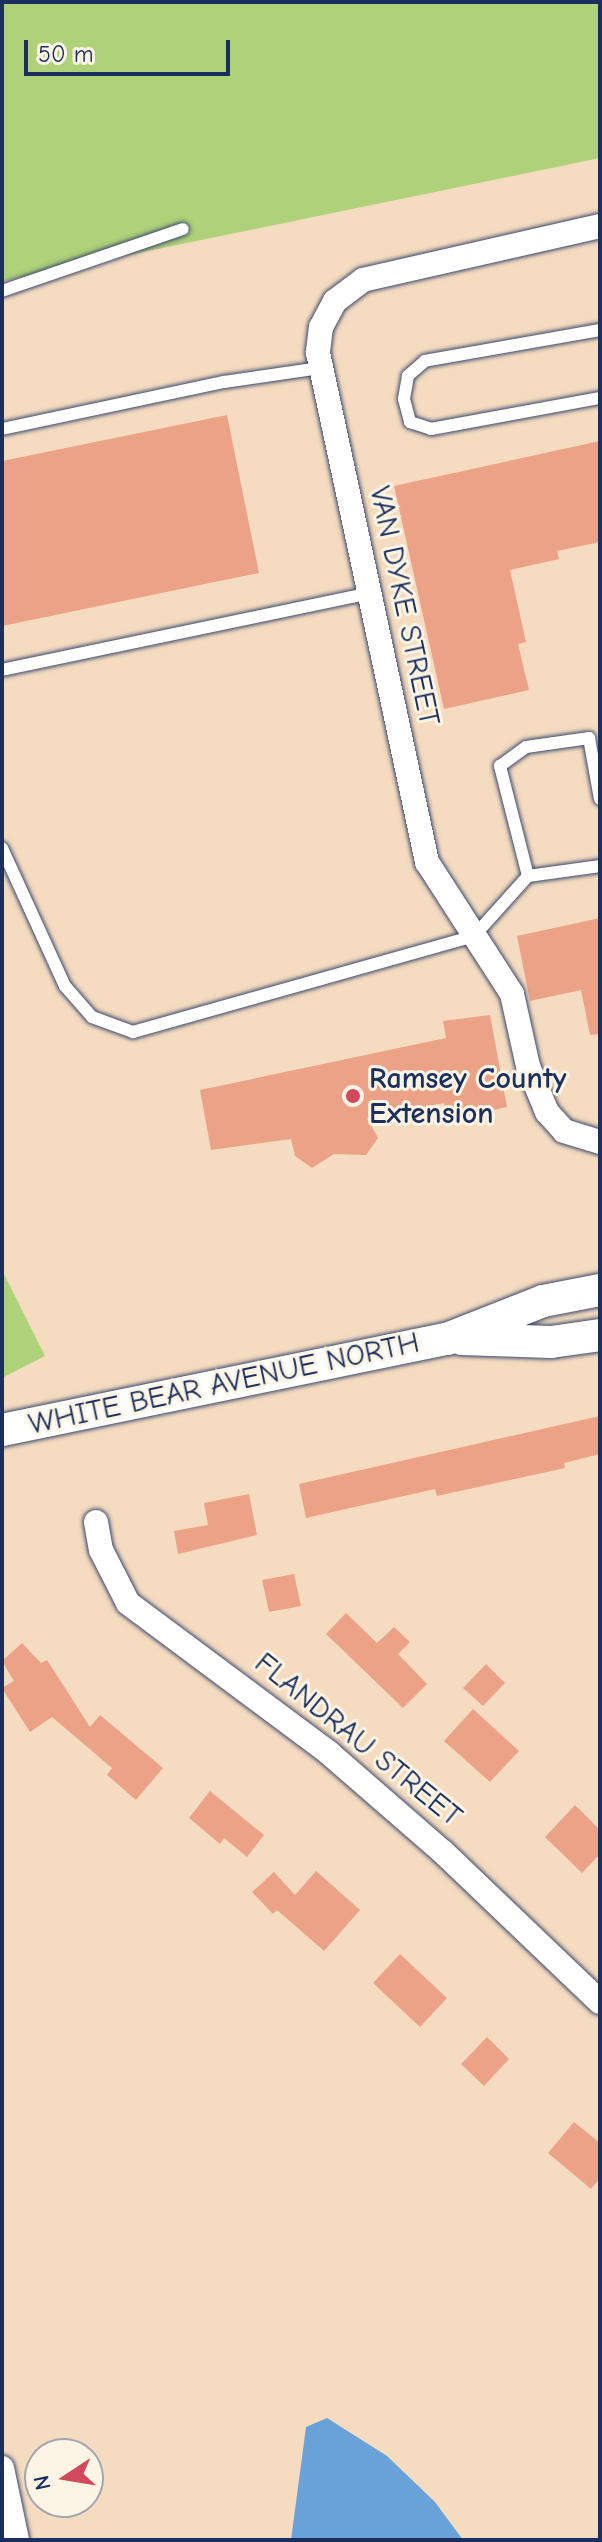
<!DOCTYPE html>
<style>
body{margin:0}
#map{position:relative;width:602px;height:2542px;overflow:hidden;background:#f5dcc0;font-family:"Comic Neue",sans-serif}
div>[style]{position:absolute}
.green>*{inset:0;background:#aed17a}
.water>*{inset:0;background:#69a2d8}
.building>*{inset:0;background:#eca287}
.roads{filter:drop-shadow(0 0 2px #3c496d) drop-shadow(0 0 2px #3c496d)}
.lane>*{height:12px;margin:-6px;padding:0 6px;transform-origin:6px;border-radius:6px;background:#fff}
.street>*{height:24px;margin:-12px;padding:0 12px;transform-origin:12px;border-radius:12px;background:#fff}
.secondary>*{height:32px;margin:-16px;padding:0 16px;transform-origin:16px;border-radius:16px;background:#fff}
.dots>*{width:22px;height:22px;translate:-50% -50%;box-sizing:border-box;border:4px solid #fcf5e5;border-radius:50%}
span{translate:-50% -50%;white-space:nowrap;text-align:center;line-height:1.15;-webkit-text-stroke:6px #fcf5e5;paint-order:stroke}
.street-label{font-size:30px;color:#1b2f5e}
.poi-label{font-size:30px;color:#1b2f5e;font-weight:700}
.left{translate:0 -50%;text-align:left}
.frame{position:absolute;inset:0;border:4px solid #1b2f5e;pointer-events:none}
.north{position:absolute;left:24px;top:2438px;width:80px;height:80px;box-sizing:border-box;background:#fcf5e5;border:2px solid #a2a6af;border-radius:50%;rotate:258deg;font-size:22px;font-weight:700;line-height:32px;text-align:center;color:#1b2f5e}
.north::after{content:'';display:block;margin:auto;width:28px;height:36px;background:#d1495b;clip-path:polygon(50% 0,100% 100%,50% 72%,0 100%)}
.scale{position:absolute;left:24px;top:40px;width:206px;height:36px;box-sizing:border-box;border:4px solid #1b2f5e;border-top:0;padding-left:10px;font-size:24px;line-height:28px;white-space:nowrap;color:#1b2f5e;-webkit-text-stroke:6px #fcf5e5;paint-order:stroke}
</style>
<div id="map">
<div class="green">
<div style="clip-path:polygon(2px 2px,600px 2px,600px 158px,2px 281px)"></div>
<div style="clip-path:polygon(2px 1270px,45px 1356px,2px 1378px)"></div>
</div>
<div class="water">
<div style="clip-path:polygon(327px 2418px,387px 2456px,435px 2502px,463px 2540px,291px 2540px,306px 2427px)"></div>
</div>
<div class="building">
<div style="clip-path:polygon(227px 415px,259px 573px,2px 626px,2px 461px)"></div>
<div style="clip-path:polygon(600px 441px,600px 542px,557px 551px,559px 559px,510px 570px,526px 642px,518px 644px,529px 690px,444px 709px,394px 486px)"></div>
<div style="clip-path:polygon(600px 918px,600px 1034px,590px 1035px,581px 990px,530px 1001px,517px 936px)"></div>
<div style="clip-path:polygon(490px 1015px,507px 1107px,448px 1120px,444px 1103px,367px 1118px,378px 1138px,366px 1155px,334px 1154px,312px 1168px,295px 1156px,291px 1139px,211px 1150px,200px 1090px,446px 1038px,443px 1021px)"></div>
<div style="clip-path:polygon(600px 1416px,600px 1454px,564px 1463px,565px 1468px,437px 1496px,435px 1489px,306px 1518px,299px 1484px)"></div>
<div style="clip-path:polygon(249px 1494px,257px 1535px,178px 1554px,174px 1531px,208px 1525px,204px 1503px)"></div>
<div style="clip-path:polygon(294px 1574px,301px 1606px,269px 1612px,262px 1580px)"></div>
<div style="clip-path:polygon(346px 1613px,377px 1643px,394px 1627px,410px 1642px,398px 1654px,427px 1684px,403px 1708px,326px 1634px)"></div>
<div style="clip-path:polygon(22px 1643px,41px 1663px,47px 1660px,90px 1727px,100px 1715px,163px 1768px,136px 1800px,107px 1775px,112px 1768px,52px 1717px,30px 1732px,2px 1688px,14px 1681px,2px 1661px)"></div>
<div style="clip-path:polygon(486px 1664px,505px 1683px,483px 1706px,463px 1688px)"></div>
<div style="clip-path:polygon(473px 1709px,519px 1751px,490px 1782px,444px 1741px)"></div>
<div style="clip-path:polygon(210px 1791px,264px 1835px,247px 1857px,224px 1838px,220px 1844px,189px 1818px)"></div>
<div style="clip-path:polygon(575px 1805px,600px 1830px,600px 1854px,582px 1873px,545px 1837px)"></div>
<div style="clip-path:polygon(316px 1871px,360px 1910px,324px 1951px,277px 1910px,273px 1914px,252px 1892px,274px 1872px,295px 1895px)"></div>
<div style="clip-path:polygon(400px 1954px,447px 1998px,420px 2027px,373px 1983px)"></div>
<div style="clip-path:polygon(487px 2037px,509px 2059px,484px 2086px,461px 2064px)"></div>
<div style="clip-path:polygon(574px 2122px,600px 2143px,600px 2178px,591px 2189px,548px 2153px)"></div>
</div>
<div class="roads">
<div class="lane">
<div style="left:2px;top:291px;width:191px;rotate:-18.9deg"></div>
<div style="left:600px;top:330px;width:178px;rotate:170deg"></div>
<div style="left:425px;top:361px;width:23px;rotate:139deg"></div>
<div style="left:408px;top:376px;width:23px;rotate:100deg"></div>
<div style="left:404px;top:399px;width:24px;rotate:75deg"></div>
<div style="left:410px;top:422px;width:22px;rotate:18deg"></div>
<div style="left:431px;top:429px;width:172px;rotate:-10.4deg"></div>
<div style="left:2px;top:429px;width:227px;rotate:-12deg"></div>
<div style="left:224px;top:382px;width:97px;rotate:-8.3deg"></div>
<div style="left:2px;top:670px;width:375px;rotate:-11.8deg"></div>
<div style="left:2px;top:848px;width:152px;rotate:65.5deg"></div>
<div style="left:65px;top:986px;width:41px;rotate:48.9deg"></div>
<div style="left:92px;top:1017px;width:44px;rotate:20.1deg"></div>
<div style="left:133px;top:1032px;width:354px;rotate:-15.7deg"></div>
<div style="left:474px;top:936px;width:81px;rotate:-48deg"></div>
<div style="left:528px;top:876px;width:73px;rotate:-7.9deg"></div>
<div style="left:528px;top:876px;width:114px;rotate:-104.3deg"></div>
<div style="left:500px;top:766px;width:32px;rotate:-36deg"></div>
<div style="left:526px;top:747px;width:64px;rotate:-8.1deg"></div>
<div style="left:589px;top:738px;width:62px;rotate:79.8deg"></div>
</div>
<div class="street">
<div style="left:600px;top:226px;width:243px;rotate:167.2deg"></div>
<div style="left:363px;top:280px;width:35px;rotate:143deg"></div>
<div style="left:335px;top:301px;width:30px;rotate:118deg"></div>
<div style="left:321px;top:327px;width:26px;rotate:97deg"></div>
<div style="left:318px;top:353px;width:521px;rotate:77.91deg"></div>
<div style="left:427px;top:862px;width:157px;rotate:57.2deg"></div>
<div style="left:512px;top:994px;width:74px;rotate:77.5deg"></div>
<div style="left:528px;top:1066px;width:50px;rotate:67.6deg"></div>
<div style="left:547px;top:1112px;width:25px;rotate:48deg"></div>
<div style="left:564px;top:1131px;width:38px;rotate:17deg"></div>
<div style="left:96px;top:1522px;width:28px;rotate:80deg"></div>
<div style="left:101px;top:1550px;width:59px;rotate:63deg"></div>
<div style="left:128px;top:1603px;width:251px;rotate:36.7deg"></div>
<div style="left:329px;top:1753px;width:151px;rotate:41deg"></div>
<div style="left:443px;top:1852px;width:217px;rotate:43.7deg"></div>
<div style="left:2px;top:2468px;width:74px;rotate:78.2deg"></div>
</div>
<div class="secondary">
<div style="left:462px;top:1339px;width:89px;rotate:1.9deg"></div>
<div style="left:551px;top:1342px;width:49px;rotate:-8.1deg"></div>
<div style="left:2px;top:1430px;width:454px;rotate:-11.6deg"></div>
<div style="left:447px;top:1339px;width:103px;rotate:-21.6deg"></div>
<div style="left:543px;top:1301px;width:58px;rotate:-10.9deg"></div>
</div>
</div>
<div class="dots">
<div style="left:353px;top:1096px;background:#d1495b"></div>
</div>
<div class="street-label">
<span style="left:404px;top:606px;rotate:78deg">VAN DYKE STREET</span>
<span style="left:224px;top:1384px;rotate:-12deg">WHITE BEAR AVENUE NORTH</span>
<span style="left:358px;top:1740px;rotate:39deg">FLANDRAU STREET</span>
</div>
<div class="poi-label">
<span class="left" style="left:369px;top:1096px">Ramsey County<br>Extension</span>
</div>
<div class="frame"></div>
<div class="north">N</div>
<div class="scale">50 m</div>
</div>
